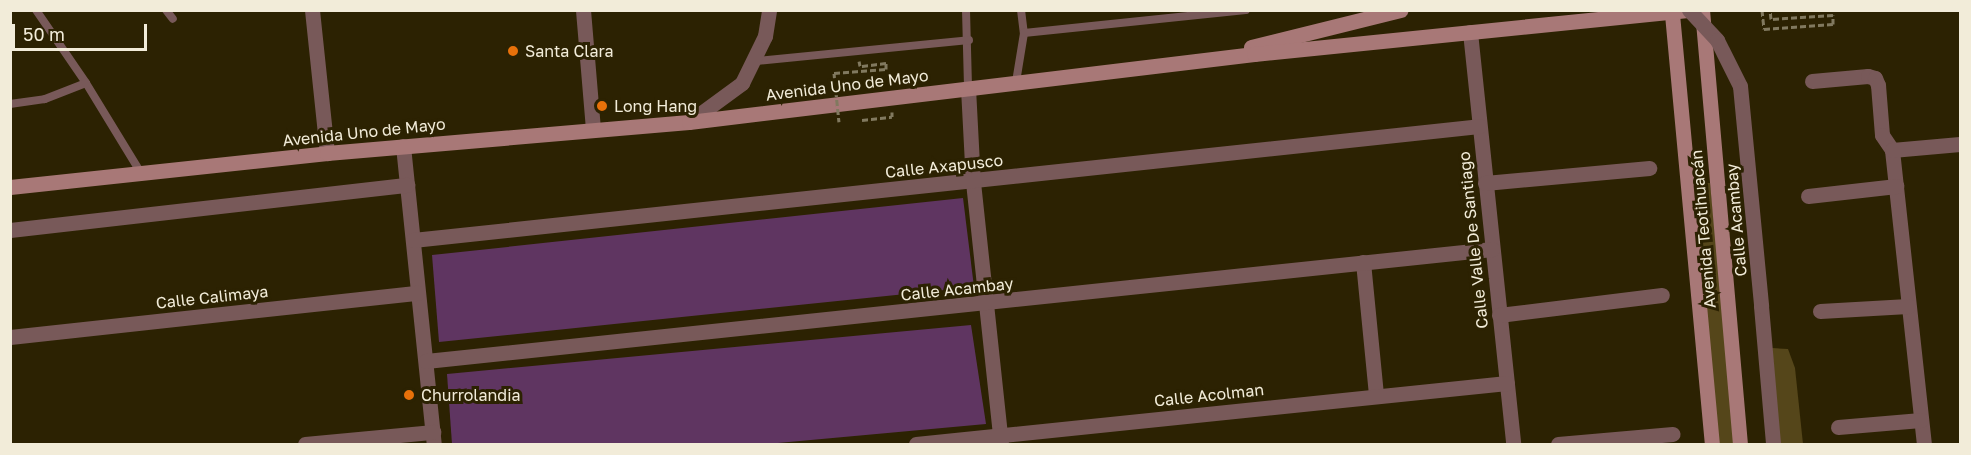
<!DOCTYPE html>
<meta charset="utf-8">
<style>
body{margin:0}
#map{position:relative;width:1971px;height:455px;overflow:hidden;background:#2c2202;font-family:"Golos Text",sans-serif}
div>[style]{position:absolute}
.green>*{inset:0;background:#55461a}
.building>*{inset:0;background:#5f3561}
.path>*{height:3px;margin-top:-1.5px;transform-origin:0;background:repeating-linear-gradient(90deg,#81795f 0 6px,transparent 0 9px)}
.service>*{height:8px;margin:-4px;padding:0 4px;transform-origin:4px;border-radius:4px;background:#785959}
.minor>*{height:15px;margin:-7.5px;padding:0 7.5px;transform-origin:7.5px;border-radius:7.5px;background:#785959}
.tertiary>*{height:15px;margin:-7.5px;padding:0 7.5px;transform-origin:7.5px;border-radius:7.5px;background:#785959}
.secondary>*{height:15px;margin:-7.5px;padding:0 7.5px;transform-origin:7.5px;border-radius:7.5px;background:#a87877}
.path-bridge>*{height:3px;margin-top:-1.5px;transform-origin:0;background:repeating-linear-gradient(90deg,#81795f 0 6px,transparent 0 9px)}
.tertiary-bridge>*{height:15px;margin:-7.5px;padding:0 7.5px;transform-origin:7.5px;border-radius:7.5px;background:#785959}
.dots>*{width:16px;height:16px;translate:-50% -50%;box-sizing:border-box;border:3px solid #2c2202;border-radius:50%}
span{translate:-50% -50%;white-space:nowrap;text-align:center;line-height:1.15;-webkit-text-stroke:6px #2c2202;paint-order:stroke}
.poi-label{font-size:16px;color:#f2ecd9}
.left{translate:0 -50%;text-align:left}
.street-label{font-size:16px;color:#f2ecd9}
.frame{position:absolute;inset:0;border:12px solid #f2ecd9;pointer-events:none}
.scale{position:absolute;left:12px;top:24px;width:135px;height:27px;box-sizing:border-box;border:3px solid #f2ecd9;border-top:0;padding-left:8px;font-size:18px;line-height:21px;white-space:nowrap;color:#f2ecd9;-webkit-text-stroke:4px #2c2202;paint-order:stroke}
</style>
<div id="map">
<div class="green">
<div style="clip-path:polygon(1696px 183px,1710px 183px,1737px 444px,1715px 444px,1693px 187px)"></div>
<div style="clip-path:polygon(1772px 348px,1788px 349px,1795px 368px,1803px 444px,1780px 444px)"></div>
</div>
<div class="building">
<div style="clip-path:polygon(963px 198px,974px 287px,439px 342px,432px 255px)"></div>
<div style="clip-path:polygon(971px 325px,986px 424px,767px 444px,452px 444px,447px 374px)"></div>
</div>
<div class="path">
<div style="left:1762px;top:10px;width:19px;rotate:84deg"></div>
<div style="left:1764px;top:29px;width:69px;rotate:-4.1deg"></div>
<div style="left:1833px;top:24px;width:9px;rotate:-90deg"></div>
<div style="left:1833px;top:15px;width:62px;rotate:176.3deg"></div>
<div style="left:1771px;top:19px;width:9px;rotate:-96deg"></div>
<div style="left:834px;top:73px;width:52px;rotate:-4.4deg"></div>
<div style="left:886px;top:69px;width:6px;rotate:-90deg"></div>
<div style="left:886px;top:63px;width:26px;rotate:173deg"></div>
<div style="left:860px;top:66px;width:5px;rotate:-101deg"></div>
<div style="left:862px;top:120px;width:30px;rotate:-6deg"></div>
<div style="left:892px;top:117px;width:5px;rotate:-90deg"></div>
</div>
<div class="service">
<div style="left:36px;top:10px;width:88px;rotate:55.6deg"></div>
<div style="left:166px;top:10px;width:11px;rotate:52deg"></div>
<div style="left:966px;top:10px;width:78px;rotate:88.5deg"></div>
<div style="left:1021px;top:10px;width:23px;rotate:83deg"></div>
<div style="left:756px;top:61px;width:214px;rotate:-5.6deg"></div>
<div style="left:1016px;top:82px;width:50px;rotate:-80.7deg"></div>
<div style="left:1024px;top:33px;width:223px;rotate:-5.9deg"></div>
<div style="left:10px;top:104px;width:35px;rotate:-8deg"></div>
<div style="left:45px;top:99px;width:44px;rotate:-21.3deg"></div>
<div style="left:86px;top:83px;width:105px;rotate:58.6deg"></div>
</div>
<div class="minor">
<div style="left:312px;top:10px;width:144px;rotate:84deg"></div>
<div style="left:583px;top:10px;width:119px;rotate:85.2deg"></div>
<div style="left:1470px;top:32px;width:414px;rotate:84deg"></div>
<div style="left:1812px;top:81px;width:56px;rotate:-5.1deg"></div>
<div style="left:1868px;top:76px;width:7px;rotate:16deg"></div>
<div style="left:1875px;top:78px;width:8px;rotate:67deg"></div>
<div style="left:1878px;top:85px;width:50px;rotate:85.4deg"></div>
<div style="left:1882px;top:135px;width:18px;rotate:56deg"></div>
<div style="left:1892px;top:150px;width:296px;rotate:83.8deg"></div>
<div style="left:968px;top:88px;width:94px;rotate:87deg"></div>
<div style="left:973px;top:182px;width:263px;rotate:83.9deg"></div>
<div style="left:403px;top:146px;width:300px;rotate:84.1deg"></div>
<div style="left:1892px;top:150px;width:68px;rotate:-5deg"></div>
<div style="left:1485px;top:183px;width:165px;rotate:-5.2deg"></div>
<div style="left:1808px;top:196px;width:89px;rotate:-6.5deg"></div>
<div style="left:10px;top:230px;width:400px;rotate:-6.5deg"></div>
<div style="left:413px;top:240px;width:1072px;rotate:-6.1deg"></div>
<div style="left:1363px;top:262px;width:134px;rotate:84.4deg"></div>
<div style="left:1820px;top:311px;width:88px;rotate:-3.3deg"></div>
<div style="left:1499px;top:315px;width:164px;rotate:-7deg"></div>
<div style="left:10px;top:337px;width:410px;rotate:-6.2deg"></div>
<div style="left:426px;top:361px;width:1072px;rotate:-6deg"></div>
<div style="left:1838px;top:427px;width:83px;rotate:-4.8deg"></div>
<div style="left:305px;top:444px;width:129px;rotate:-5.4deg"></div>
<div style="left:916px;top:444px;width:594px;rotate:-5.89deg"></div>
<div style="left:1558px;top:444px;width:115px;rotate:-5deg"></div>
</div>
<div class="tertiary">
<div style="left:689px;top:122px;width:66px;rotate:-36.3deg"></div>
<div style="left:742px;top:83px;width:52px;rotate:-63.9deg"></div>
<div style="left:765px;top:36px;width:26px;rotate:-81deg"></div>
<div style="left:1761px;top:306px;width:139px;rotate:85deg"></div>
</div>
<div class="secondary">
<div style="left:1702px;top:10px;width:436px;rotate:85deg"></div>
<div style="left:1672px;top:14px;width:432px;rotate:84.7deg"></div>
<div style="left:1251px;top:47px;width:154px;rotate:-13.9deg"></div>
<div style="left:10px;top:187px;width:319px;rotate:-6.1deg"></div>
<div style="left:327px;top:153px;width:363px;rotate:-4.9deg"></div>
<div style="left:689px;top:122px;width:569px;rotate:-6.86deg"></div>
<div style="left:1254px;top:54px;width:436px;rotate:-5.8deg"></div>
</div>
<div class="path-bridge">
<div style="left:834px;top:73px;width:49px;rotate:84.2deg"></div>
</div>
<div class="tertiary-bridge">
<div style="left:1689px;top:10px;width:41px;rotate:47deg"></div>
<div style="left:1717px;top:40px;width:51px;rotate:63.4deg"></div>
<div style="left:1740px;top:86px;width:221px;rotate:84.5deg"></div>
</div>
<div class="dots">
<div style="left:513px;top:51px;background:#e8710a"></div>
<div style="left:602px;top:106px;background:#e8710a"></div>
<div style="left:409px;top:395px;background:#e8710a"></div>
</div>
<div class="poi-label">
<span class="left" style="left:525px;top:51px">Santa Clara</span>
<span class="left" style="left:614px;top:106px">Long Hang</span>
<span class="left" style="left:421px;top:395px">Churrolandia</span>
</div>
<div class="street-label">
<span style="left:847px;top:85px;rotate:-7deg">Avenida Uno de Mayo</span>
<span style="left:364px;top:132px;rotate:-6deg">Avenida Uno de Mayo</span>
<span style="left:944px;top:166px;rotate:-6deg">Calle Axapusco</span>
<span style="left:1736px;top:220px;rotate:-95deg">Calle Acambay</span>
<span style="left:1703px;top:229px;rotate:-95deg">Avenida Teotihuacán</span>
<span style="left:1473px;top:240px;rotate:-96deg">Calle Valle De Santiago</span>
<span style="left:957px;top:289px;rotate:-6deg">Calle Acambay</span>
<span style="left:212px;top:297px;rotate:-6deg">Calle Calimaya</span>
<span style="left:1209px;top:395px;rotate:-6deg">Calle Acolman</span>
</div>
<div class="frame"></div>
<div class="scale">50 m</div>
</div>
